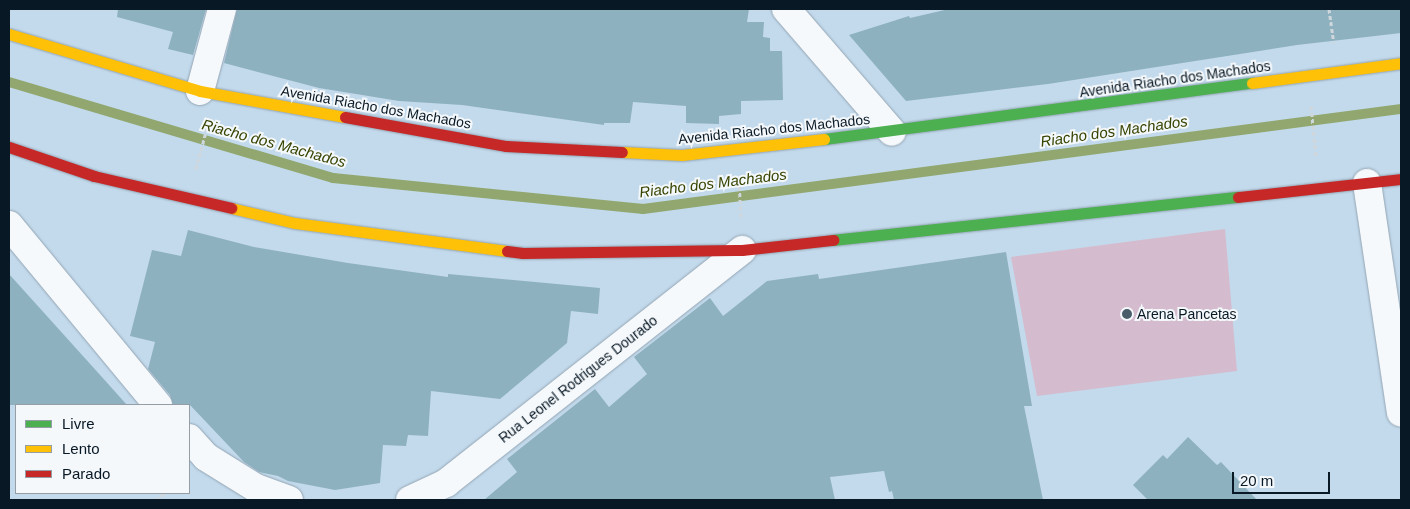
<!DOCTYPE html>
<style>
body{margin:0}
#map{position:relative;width:1410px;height:509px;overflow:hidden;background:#c3daec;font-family:Helvetica,sans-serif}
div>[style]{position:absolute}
.green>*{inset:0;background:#d4bcce}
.stream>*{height:10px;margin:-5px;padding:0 5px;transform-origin:5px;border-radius:5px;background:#91a76f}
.building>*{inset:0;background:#8eb1bf}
.path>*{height:3px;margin-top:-1.5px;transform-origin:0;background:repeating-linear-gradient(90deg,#cfd7dd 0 4px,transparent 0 6.5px)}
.roads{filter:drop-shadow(0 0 1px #93a5b3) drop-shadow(0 0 1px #93a5b3)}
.street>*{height:28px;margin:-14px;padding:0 14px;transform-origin:14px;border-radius:14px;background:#f6f9fc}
.fast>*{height:11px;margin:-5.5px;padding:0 5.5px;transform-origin:5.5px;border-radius:5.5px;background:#4caf50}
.slow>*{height:11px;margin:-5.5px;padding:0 5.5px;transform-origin:5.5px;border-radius:5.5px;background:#ffc107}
.jam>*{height:11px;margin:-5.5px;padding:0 5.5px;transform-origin:5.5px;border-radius:5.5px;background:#c62828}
.dots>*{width:14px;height:14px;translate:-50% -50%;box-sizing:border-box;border:2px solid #f4f8fb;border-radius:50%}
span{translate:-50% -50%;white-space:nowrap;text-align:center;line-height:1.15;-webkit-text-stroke:4px #f4f8fb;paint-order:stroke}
.street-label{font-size:14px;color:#081824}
.poi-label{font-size:14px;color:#081824}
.left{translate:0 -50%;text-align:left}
.water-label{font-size:15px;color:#374400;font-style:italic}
.frame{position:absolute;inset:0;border:10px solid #081824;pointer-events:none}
.legend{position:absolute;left:15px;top:404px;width:175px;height:90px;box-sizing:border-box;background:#f4f8fb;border:1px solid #969ea5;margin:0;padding:6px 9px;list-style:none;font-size:15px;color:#081824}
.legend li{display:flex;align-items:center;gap:10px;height:25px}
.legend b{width:25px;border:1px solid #969ea5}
.scale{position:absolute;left:1232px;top:472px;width:98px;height:22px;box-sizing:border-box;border:2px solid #081824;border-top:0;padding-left:6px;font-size:15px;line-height:18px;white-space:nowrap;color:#081824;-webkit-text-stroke:4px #f4f8fb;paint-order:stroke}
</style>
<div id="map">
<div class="green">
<div style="clip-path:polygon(1225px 229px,1237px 371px,1037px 396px,1011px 257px)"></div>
</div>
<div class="stream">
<div style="left:9px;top:82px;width:338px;rotate:16.5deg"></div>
<div style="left:333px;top:178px;width:312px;rotate:5.7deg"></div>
<div style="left:643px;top:209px;width:765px;rotate:-7.52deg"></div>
</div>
<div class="building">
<div style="clip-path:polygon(118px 9px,206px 9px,193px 55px,168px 49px,173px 32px,117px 17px)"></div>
<div style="clip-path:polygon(237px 9px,749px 9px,747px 22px,764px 22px,763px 37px,770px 38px,770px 51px,782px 51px,783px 100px,741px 101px,741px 114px,719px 116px,719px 124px,686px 123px,686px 106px,633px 102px,630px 123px,604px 123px,604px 125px,462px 105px,399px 101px,319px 88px,224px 63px)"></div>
<div style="clip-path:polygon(949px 9px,1401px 9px,1401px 33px,1297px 45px,1048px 84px,906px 101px,849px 35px,909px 16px,910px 18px)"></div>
<div style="clip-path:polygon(188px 230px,254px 247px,348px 263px,448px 277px,448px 274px,600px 288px,598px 314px,571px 311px,567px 343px,500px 399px,431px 391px,428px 436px,408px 435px,406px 446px,383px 445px,380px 483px,335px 490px,288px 481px,278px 476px,259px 472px,244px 462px,190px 405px,173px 405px,170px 395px,148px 369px,155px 342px,130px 336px,152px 250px,181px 256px)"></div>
<div style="clip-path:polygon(1006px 252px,1032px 406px,1024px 406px,1043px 500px,894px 500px,892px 491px,889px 492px,884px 471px,830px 477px,835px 500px,484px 500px,517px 472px,507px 459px,595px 389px,609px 407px,647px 374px,634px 357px,710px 298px,723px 316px,767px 281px,818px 274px,819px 279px)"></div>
<div style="clip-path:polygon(9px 274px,101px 376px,127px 405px,9px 405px)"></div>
<div style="clip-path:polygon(1188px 437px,1217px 465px,1221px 462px,1257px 500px,1148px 500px,1133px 485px,1163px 455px,1167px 459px)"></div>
</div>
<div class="path">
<div style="left:1329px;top:9px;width:34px;rotate:82deg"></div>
<div style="left:1311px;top:106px;width:51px;rotate:84.4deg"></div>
<div style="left:196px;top:169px;width:47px;rotate:-75.1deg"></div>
<div style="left:739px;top:180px;width:39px;rotate:87deg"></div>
<div style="left:156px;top:500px;width:11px;rotate:-38deg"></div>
</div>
<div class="roads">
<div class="street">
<div style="left:786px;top:9px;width:162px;rotate:49.2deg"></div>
<div style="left:200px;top:91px;width:85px;rotate:-75deg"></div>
<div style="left:1367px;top:183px;width:232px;rotate:81.6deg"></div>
<div style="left:9px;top:225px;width:234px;rotate:50.4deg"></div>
<div style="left:189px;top:438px;width:25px;rotate:48deg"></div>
<div style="left:206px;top:457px;width:59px;rotate:31.8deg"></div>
<div style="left:256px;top:488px;width:35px;rotate:20deg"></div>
<div style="left:410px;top:500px;width:40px;rotate:-25deg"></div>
<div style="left:446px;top:483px;width:377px;rotate:-38.2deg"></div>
</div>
<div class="fast">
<div style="left:824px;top:139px;width:432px;rotate:-7.5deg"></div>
<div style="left:833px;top:240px;width:407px;rotate:-6.1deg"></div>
</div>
<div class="slow">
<div style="left:9px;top:34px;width:199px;rotate:16.6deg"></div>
<div style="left:200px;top:91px;width:147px;rotate:10.2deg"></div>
<div style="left:1252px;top:83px;width:150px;rotate:-7.6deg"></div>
<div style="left:622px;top:152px;width:60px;rotate:2.9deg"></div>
<div style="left:682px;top:155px;width:143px;rotate:-6.4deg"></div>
<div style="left:231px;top:208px;width:66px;rotate:13.2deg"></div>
<div style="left:295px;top:223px;width:214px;rotate:7.5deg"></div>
</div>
<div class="jam">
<div style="left:345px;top:117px;width:164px;rotate:10.2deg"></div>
<div style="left:506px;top:146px;width:116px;rotate:3deg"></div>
<div style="left:9px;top:147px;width:90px;rotate:18.8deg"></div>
<div style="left:94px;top:176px;width:141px;rotate:13.1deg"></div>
<div style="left:1238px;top:197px;width:164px;rotate:-6.3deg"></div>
<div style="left:507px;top:251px;width:16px;rotate:7deg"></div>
<div style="left:523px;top:253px;width:219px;rotate:-0.8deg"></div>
<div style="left:742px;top:250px;width:92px;rotate:-6.3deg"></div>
</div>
</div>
<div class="dots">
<div style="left:1127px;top:314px;background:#495c6a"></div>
</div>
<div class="street-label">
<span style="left:1175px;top:79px;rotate:-8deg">Avenida Riacho dos Machados</span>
<span style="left:376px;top:107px;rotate:10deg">Avenida Riacho dos Machados</span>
<span style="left:774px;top:129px;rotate:-6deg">Avenida Riacho dos Machados</span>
<span style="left:578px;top:379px;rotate:-38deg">Rua Leonel Rodrigues Dourado</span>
</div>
<div class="poi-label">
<span class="left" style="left:1137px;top:314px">Arena Pancetas</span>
</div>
<div class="water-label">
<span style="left:1114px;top:131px;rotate:-8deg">Riacho dos Machados</span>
<span style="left:274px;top:143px;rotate:15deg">Riacho dos Machados</span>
<span style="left:713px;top:183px;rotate:-7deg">Riacho dos Machados</span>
</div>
<div class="frame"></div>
<ul class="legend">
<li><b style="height:6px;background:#4caf50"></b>Livre</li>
<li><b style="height:6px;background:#ffc107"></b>Lento</li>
<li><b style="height:6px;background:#c62828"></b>Parado</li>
</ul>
<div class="scale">20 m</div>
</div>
